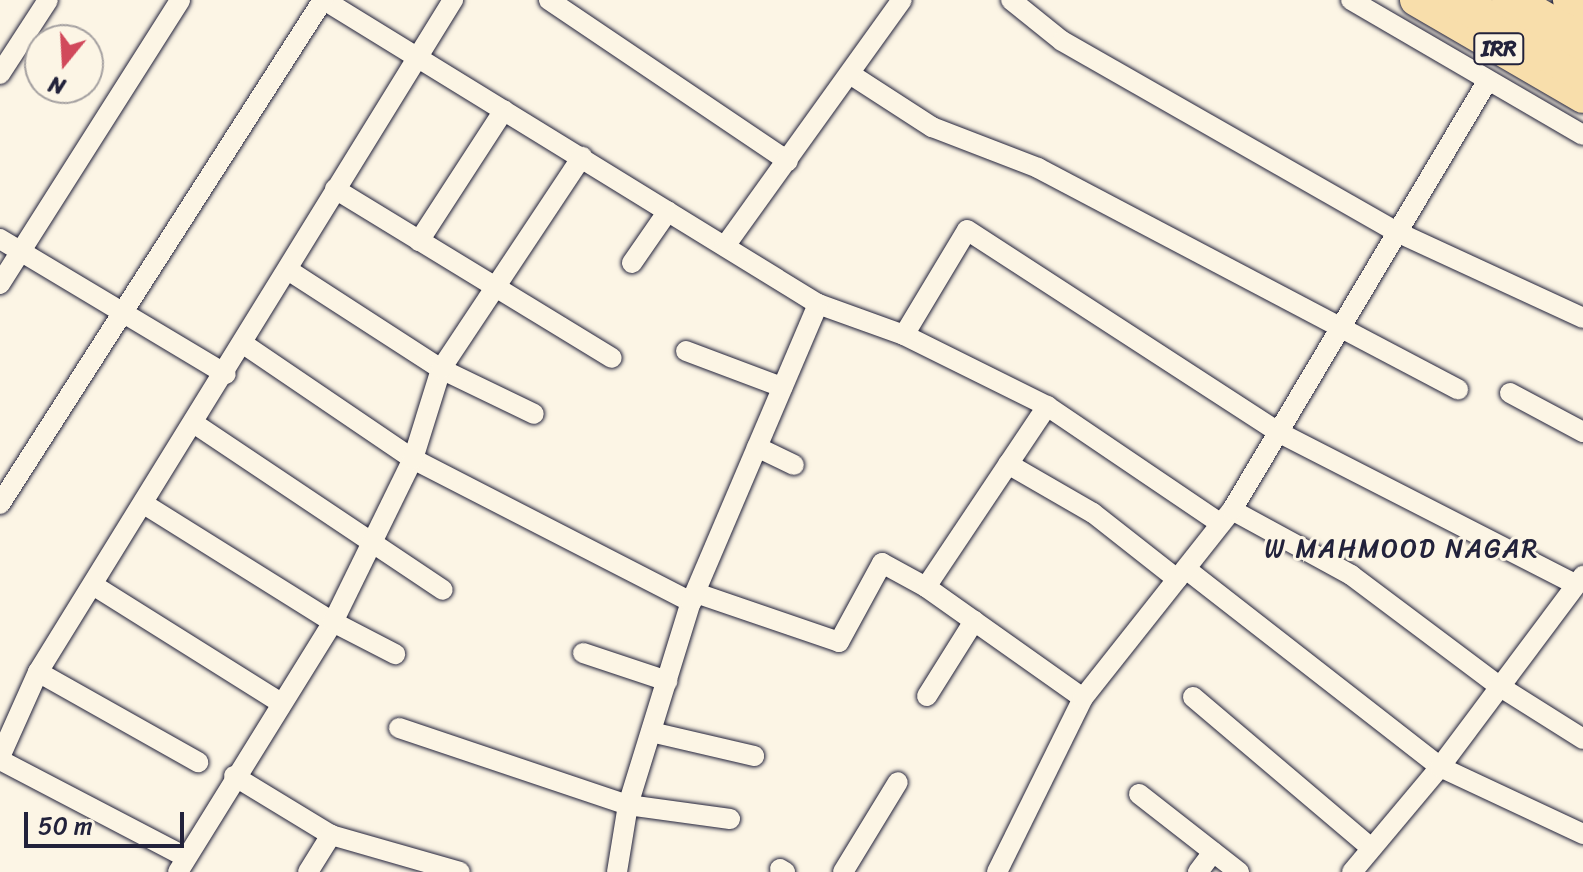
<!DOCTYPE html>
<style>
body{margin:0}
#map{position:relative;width:1583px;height:872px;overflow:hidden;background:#fcf5e5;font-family:Sriracha,sans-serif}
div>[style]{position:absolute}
.roads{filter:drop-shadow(0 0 2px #22223b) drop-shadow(0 0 2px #22223b)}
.minor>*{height:20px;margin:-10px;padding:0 10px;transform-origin:10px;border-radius:10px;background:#fcf5e5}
.primary>*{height:32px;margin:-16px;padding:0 16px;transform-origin:16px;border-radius:16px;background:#f8deab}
.motorway>*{height:36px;margin:-18px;padding:0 18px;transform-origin:18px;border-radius:18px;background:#f8deab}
span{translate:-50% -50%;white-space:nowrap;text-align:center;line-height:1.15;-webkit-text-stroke:6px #fcf5e5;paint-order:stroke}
.shield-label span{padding:2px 6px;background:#fcf5e5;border:2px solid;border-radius:6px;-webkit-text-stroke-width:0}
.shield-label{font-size:22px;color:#22223b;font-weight:700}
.neighbourhood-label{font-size:26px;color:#22223b;letter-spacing:2px}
.north{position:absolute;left:24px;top:24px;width:80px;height:80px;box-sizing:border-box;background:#fcf5e5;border:2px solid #a5a1a1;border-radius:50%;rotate:198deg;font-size:22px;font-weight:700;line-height:32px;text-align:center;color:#22223b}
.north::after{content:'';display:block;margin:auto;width:28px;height:36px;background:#d1495b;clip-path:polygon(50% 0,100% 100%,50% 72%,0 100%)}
.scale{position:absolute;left:24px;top:812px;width:160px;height:36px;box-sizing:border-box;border:4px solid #22223b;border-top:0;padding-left:10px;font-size:24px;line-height:28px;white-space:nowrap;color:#22223b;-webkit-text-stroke:6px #fcf5e5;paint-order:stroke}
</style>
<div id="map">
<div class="roads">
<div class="minor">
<div style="left:324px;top:0;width:580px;rotate:31.61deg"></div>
<div style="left:818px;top:304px;width:91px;rotate:19.8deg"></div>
<div style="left:904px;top:335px;width:160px;rotate:26.4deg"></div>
<div style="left:1047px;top:406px;width:210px;rotate:34.1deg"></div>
<div style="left:549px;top:0;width:288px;rotate:34deg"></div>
<div style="left:1011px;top:0;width:65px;rotate:38.8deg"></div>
<div style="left:1062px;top:41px;width:386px;rotate:29.7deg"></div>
<div style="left:1397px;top:232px;width:205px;rotate:24.8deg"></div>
<div style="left:1351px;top:0;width:268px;rotate:30.2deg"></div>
<div style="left:0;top:74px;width:88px;rotate:-57deg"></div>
<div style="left:850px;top:74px;width:98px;rotate:32.9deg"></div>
<div style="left:932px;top:127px;width:114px;rotate:21.1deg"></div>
<div style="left:1038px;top:168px;width:475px;rotate:27.8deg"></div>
<div style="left:335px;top:189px;width:324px;rotate:31.4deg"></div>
<div style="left:0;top:239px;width:263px;rotate:30.9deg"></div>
<div style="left:419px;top:241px;width:156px;rotate:-57deg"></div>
<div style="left:725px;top:246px;width:303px;rotate:-54.3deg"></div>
<div style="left:632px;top:263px;width:63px;rotate:-55.3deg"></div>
<div style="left:288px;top:270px;width:182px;rotate:32.9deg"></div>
<div style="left:441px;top:369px;width:103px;rotate:25.8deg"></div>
<div style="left:0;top:284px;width:336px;rotate:-57.6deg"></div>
<div style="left:904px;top:335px;width:122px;rotate:-59deg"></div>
<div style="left:967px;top:230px;width:369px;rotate:33deg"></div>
<div style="left:1276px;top:431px;width:336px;rotate:27.1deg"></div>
<div style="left:245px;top:345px;width:203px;rotate:34.2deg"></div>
<div style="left:413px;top:459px;width:313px;rotate:27.2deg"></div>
<div style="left:686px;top:351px;width:103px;rotate:20.6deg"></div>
<div style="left:1510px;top:393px;width:83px;rotate:28.1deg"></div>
<div style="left:195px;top:424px;width:298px;rotate:33.8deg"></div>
<div style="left:757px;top:447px;width:41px;rotate:25.9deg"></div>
<div style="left:1008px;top:464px;width:98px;rotate:30deg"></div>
<div style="left:1093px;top:513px;width:107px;rotate:38.2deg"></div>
<div style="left:0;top:504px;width:599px;rotate:-57.35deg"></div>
<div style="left:144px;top:504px;width:223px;rotate:32deg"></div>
<div style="left:333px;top:622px;width:70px;rotate:27.3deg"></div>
<div style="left:1232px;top:510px;width:136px;rotate:28.6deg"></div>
<div style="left:1351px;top:575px;width:185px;rotate:36.9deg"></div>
<div style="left:1499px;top:686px;width:99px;rotate:32.2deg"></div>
<div style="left:1186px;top:569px;width:322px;rotate:37.9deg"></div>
<div style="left:1440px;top:767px;width:158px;rotate:25.1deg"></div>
<div style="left:93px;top:585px;width:222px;rotate:32.1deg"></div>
<div style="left:926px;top:587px;width:218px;rotate:-56.2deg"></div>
<div style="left:696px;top:593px;width:151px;rotate:18.9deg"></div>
<div style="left:839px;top:642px;width:90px;rotate:-61.4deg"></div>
<div style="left:882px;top:563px;width:50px;rotate:28.6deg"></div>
<div style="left:926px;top:587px;width:192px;rotate:35.3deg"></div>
<div style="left:583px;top:653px;width:89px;rotate:18.4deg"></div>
<div style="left:38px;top:672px;width:184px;rotate:29.4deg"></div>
<div style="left:927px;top:696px;width:89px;rotate:-57.9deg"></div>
<div style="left:1193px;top:697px;width:233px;rotate:40.3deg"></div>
<div style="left:399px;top:728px;width:242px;rotate:18.6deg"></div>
<div style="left:628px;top:805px;width:103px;rotate:7.8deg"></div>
<div style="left:651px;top:732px;width:106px;rotate:13.1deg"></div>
<div style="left:0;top:757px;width:93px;rotate:-65.9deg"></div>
<div style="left:38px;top:672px;width:790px;rotate:-58.3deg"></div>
<div style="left:0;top:760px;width:208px;rotate:27.6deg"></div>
<div style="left:234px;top:776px;width:114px;rotate:31.3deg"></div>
<div style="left:331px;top:835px;width:134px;rotate:16deg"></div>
<div style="left:1139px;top:794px;width:127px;rotate:38deg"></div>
<div style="left:780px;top:869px;width:6px;rotate:31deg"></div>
<div style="left:178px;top:872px;width:294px;rotate:-58.2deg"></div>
<div style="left:333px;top:622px;width:182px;rotate:-63.9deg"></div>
<div style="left:413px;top:459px;width:94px;rotate:-72.7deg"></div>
<div style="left:441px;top:369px;width:255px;rotate:-56.4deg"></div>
<div style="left:308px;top:872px;width:44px;rotate:-58.1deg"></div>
<div style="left:617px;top:872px;width:68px;rotate:-80.7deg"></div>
<div style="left:628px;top:805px;width:213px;rotate:-72.8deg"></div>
<div style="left:691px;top:602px;width:324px;rotate:-66.9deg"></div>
<div style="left:843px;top:872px;width:105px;rotate:-58.6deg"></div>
<div style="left:997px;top:872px;width:194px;rotate:-63.7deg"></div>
<div style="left:1083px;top:698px;width:240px;rotate:-51.6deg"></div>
<div style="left:1232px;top:510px;width:500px;rotate:-59.23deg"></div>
<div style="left:1198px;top:872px;width:25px;rotate:-53deg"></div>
<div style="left:1352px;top:872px;width:137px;rotate:-50deg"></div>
<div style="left:1440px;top:767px;width:239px;rotate:-53.2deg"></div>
</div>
<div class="primary">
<div style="left:1416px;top:0;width:193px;rotate:30.1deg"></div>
<div style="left:1569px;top:0;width:16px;rotate:30deg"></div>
</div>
<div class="motorway">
<div style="left:1456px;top:0;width:147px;rotate:30.2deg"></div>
<div style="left:1510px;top:0;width:84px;rotate:29.9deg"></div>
</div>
</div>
<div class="shield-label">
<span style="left:1499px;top:49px">IRR</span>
</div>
<div class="neighbourhood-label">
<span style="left:1402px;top:549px">W MAHMOOD NAGAR</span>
</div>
<div class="north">N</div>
<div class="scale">50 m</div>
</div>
